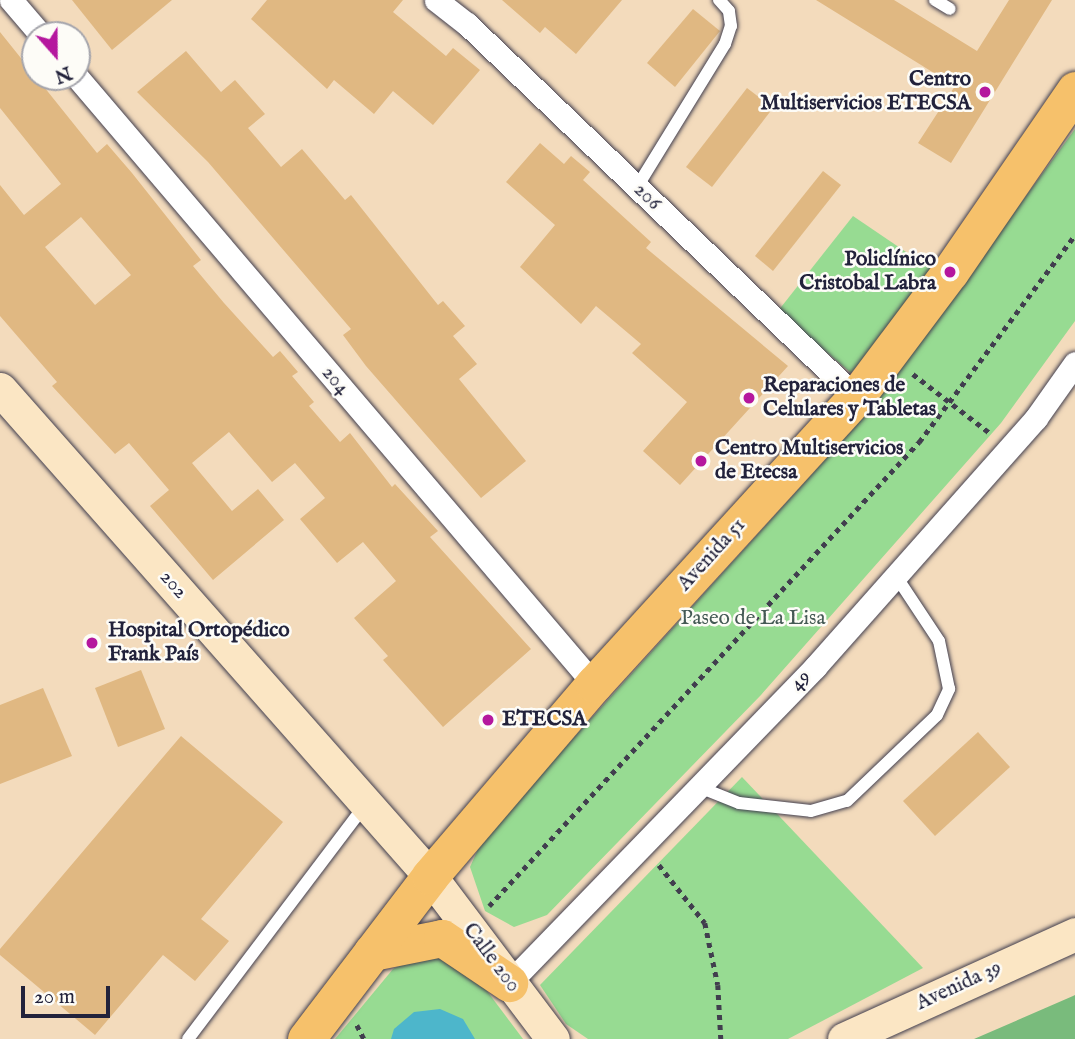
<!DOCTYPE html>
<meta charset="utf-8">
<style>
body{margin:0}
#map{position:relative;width:1075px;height:1039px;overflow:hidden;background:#f3dbbc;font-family:"IM FELL English",serif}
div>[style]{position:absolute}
.green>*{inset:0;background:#97db92}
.forest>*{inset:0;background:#79bb7c}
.water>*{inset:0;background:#4db6cb}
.building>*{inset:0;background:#e0b882}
.path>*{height:4.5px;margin-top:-2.25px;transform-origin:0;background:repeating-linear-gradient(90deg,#413e4e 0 5px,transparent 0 10px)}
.roads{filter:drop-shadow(0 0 2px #413e4e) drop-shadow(0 0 2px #413e4e)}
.lane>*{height:12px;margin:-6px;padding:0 6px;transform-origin:6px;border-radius:6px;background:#fff}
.street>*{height:23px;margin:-11.5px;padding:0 11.5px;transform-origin:11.5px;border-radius:11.5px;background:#fff}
.secondary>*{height:33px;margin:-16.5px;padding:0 16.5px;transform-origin:16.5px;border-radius:16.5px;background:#fbe6c4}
.primary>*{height:37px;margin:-18.5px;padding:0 18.5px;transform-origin:18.5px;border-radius:18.5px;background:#f6c16b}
.dots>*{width:19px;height:19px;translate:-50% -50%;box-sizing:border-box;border:4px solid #fdfcf7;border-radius:50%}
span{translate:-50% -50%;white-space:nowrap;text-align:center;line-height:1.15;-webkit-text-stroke:5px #fdfcf7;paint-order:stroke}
.poi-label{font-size:21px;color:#22223b;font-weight:700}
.right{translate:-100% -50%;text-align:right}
.left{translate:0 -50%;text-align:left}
.street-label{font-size:21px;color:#22223b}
.park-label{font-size:21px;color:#455a55}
.north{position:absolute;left:21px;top:21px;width:70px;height:70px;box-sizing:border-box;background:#fdfcf7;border:2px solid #a5a5ac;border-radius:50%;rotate:159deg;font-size:19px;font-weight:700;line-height:28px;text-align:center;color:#22223b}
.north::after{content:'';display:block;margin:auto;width:24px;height:32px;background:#b5179e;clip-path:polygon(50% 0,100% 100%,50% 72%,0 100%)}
.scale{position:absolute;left:21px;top:986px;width:89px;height:32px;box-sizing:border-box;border:4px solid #22223b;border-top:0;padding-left:9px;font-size:21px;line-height:24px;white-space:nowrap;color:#22223b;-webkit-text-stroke:5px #fdfcf7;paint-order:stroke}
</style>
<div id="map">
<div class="green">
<div style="clip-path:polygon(1075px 129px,1075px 321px,1001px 423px,761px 695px,547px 915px,514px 927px,485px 911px,470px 867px,483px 838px,870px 410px)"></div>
<div style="clip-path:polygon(853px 216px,937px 273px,851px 373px,778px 311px)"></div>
<div style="clip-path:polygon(742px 777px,923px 968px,788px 1039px,588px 1039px,566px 1024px,540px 985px)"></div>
<div style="clip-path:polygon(442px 954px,472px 971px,523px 1039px,335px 1039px,393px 969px,420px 955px)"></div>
</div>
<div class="forest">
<div style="clip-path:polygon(1075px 995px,1075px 1039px,974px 1039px,1073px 996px)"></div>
</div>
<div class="water">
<div style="clip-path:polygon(440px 1009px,463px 1019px,475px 1039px,391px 1039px,394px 1029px,414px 1012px)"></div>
</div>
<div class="building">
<div style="clip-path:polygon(72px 0,172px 0,112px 50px)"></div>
<div style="clip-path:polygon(267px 0,403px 0,393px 12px,446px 56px,453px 48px,480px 70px,433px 125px,393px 91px,374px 114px,334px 80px,327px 89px,251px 19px)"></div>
<div style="clip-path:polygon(502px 0,622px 0,576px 54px,545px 27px,540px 33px)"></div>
<div style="clip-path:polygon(816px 0,894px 0,977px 51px,1009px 0,1052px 0,951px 163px,918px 143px,955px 86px)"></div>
<div style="clip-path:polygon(693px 9px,720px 31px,675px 87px,647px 63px)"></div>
<div style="clip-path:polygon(evenodd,0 32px,97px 153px,107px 144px,132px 173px,201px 260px,193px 266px,224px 303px,273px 357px,280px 351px,298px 372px,292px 376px,314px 402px,309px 406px,340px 442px,350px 433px,392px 487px,395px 484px,438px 531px,430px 537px,531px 649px,443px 727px,383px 660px,388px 656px,354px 618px,396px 581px,363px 542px,337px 563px,300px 519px,325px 498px,295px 463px,272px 482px,229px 432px,192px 463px,232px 511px,258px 489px,284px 520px,213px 580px,150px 506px,169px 490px,129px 443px,115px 454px,52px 386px,57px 382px,0 316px,0 185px,24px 215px,61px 184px,0 108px,0 32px,81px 217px,131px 275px,95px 305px,45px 247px,81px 217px)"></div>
<div style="clip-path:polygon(186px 51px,221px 92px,235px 80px,265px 114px,248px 128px,281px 167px,302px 149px,345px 200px,351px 195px,438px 305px,443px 301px,465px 326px,453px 336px,477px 364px,459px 379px,526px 461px,481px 498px,366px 366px,343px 335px,351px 329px,208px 162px,137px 92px)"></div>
<div style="clip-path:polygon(747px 88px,773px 108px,712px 187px,686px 167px)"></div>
<div style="clip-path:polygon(540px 143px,564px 164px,571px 156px,590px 172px,583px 180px,651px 242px,646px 248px,788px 366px,680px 485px,643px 451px,687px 402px,632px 353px,641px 344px,596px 306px,581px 324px,520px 267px,555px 225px,506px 182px)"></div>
<div style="clip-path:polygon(823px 171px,841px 185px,773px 271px,755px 256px)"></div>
<div style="clip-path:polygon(141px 670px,165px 729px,118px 747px,95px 688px)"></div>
<div style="clip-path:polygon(43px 688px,72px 756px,0 784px,0 705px)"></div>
<div style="clip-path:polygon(978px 732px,1010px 767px,935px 836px,903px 801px)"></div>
<div style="clip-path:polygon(181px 736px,283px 822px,201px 919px,229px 941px,195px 981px,163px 955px,95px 1035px,0 955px,0 949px)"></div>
</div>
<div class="path">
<div style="left:913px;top:374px;width:97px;rotate:37.5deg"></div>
<div style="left:659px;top:865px;width:74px;rotate:51.6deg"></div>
<div style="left:705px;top:923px;width:63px;rotate:78.2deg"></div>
<div style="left:718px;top:985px;width:54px;rotate:86.8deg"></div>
<div style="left:489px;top:906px;width:633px;rotate:-47.18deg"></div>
<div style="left:919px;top:442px;width:259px;rotate:-53deg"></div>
<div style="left:357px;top:1025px;width:16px;rotate:63deg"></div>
</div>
<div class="roads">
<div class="lane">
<div style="left:935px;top:0;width:17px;rotate:31deg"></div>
<div style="left:637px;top:187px;width:168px;rotate:-58.4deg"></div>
<div style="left:725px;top:44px;width:19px;rotate:-72deg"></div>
<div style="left:731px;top:26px;width:15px;rotate:-98deg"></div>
<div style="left:729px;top:11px;width:15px;rotate:-132deg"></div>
<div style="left:699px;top:787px;width:43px;rotate:21.8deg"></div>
<div style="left:739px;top:803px;width:72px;rotate:6.3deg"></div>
<div style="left:811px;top:811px;width:37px;rotate:-16deg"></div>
<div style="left:847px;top:801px;width:124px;rotate:-43.7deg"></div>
<div style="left:937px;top:715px;width:29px;rotate:-65deg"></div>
<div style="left:949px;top:689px;width:49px;rotate:-101.8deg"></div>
<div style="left:939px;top:641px;width:78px;rotate:-123.5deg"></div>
<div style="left:188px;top:1039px;width:293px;rotate:-52.9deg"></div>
</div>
<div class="street">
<div style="left:11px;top:0;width:46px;rotate:49.4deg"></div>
<div style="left:436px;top:0;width:39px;rotate:38deg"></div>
<div style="left:467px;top:24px;width:539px;rotate:43.8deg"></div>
<div style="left:77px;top:77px;width:797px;rotate:49.58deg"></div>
<div style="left:509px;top:983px;width:440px;rotate:-45.9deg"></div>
<div style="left:815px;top:667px;width:333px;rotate:-48.4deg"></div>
<div style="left:1036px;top:418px;width:67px;rotate:-54.7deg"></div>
</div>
<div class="secondary">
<div style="left:0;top:389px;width:650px;rotate:48.56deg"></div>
<div style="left:430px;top:876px;width:204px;rotate:53deg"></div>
<div style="left:844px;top:1039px;width:254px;rotate:-24.4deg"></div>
</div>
<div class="primary">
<div style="left:372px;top:952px;width:71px;rotate:-11.3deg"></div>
<div style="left:442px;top:938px;width:81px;rotate:33.9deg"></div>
<div style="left:306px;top:1039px;width:205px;rotate:-52.7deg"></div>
<div style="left:430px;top:876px;width:253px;rotate:-49.5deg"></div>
<div style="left:594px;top:684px;width:389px;rotate:-47.6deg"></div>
<div style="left:856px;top:397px;width:156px;rotate:-53.1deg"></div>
<div style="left:950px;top:272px;width:221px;rotate:-55.5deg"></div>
</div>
</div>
<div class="dots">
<div style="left:985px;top:92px;background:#b5179e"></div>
<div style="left:950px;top:272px;background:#b5179e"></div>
<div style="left:749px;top:398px;background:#b5179e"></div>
<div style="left:701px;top:461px;background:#b5179e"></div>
<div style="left:92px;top:643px;background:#b5179e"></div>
<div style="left:488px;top:720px;background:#b5179e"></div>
</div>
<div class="poi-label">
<span class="right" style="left:971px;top:92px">Centro<br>Multiservicios ETECSA</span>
<span class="right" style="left:936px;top:272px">Policlínico<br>Cristobal Labra</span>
<span class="left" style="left:763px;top:398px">Reparaciones de<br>Celulares y Tabletas</span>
<span class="left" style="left:715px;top:461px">Centro Multiservicios<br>de Etecsa</span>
<span class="left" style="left:108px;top:643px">Hospital Ortopédico<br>Frank País</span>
<span class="left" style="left:502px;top:720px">ETECSA</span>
</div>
<div class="street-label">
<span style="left:647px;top:197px;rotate:44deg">206</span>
<span style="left:335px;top:381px;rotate:50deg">204</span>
<span style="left:712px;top:555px;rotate:-48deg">Avenida 51</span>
<span style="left:173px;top:585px;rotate:49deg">202</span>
<span style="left:801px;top:681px;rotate:-46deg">49</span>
<span style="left:491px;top:958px;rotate:53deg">Calle 200</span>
<span style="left:959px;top:986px;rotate:-25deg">Avenida 39</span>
</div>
<div class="park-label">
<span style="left:753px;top:619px">Paseo de La Lisa</span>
</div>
<div class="north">N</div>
<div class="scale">20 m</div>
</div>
